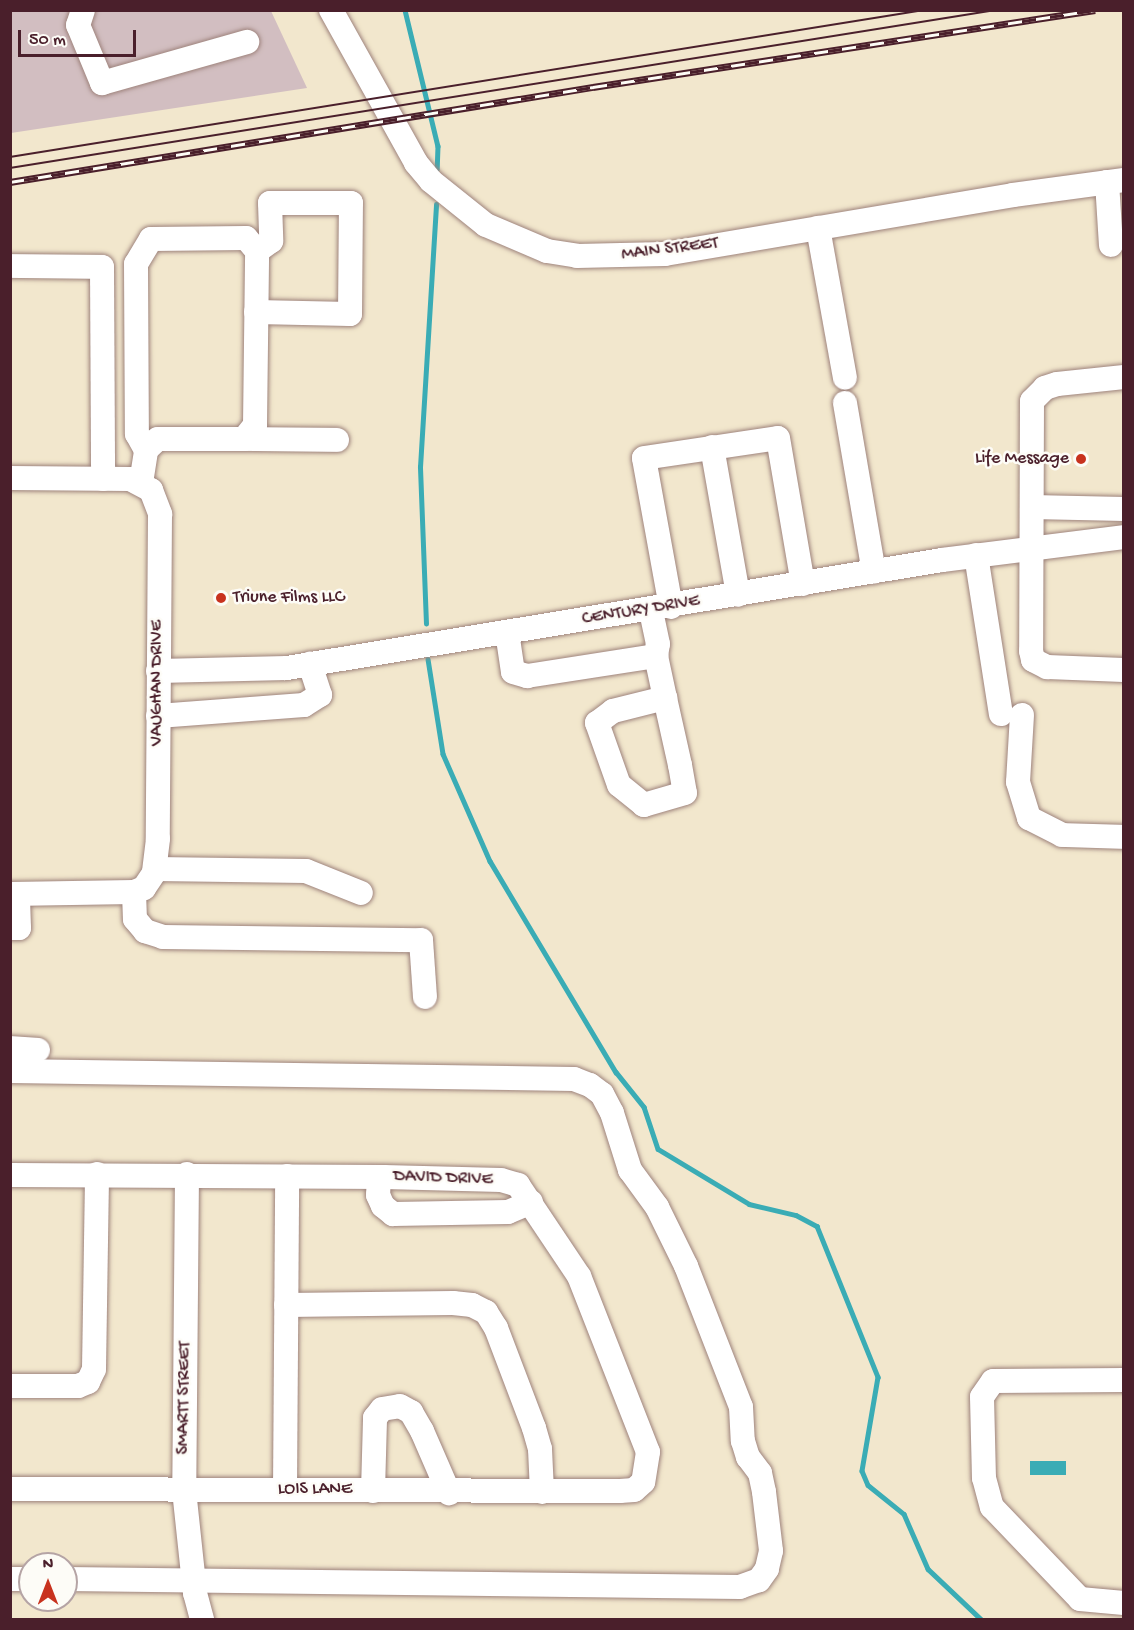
<!DOCTYPE html>
<style>
body{margin:0}
#map{position:relative;width:1134px;height:1630px;overflow:hidden;background:#f2e7cd;font-family:"Gochi Hand",sans-serif}
div>[style]{position:absolute}
.industrial>*{inset:0;background:#d2bec1}
.water>*{inset:0;background:#3aacb5}
.stream>*{height:4.5px;margin:-2.25px;padding:0 2.25px;transform-origin:2.25px;border-radius:2.25px;background:#3aacb5}
.roads{filter:drop-shadow(0 0 2px #9e837c) drop-shadow(0 0 2px #9e837c)}
.minor>*{height:24px;margin:-12px;padding:0 12px;transform-origin:12px;border-radius:12px;background:#fff}
.tram>*{height:1.5px;margin:-0.75px;padding:0 0.75px;transform-origin:0.75px;border-radius:0.75px;background:#4a1f2b}
.rail>*{height:7px;margin-top:-3.5px;transform-origin:0;background:repeating-linear-gradient(90deg,#fdfcf7 0 14px,#4a1f2b 0 28px);box-sizing:border-box;border-block:2px solid #4a1f2b}
.dots>*{width:16px;height:16px;translate:-50% -50%;box-sizing:border-box;border:3px solid #fdfcf7;border-radius:50%}
span{translate:-50% -50%;white-space:nowrap;text-align:center;line-height:1.15;-webkit-text-stroke:5px #fdfcf7;paint-order:stroke}
.street-label{font-size:18px;color:#4a1f2b}
.poi-label{font-size:18px;color:#4a1f2b}
.right{translate:-100% -50%;text-align:right}
.left{translate:0 -50%;text-align:left}
.frame{position:absolute;inset:0;border:12px solid #4a1f2b;pointer-events:none}
.north{position:absolute;left:18px;top:1552px;width:60px;height:60px;box-sizing:border-box;background:#fdfcf7;border:2px solid #b5a4a5;border-radius:50%;rotate:0deg;font-size:16px;font-weight:700;line-height:24px;text-align:center;color:#4a1f2b}
.north::after{content:'';display:block;margin:auto;width:21px;height:27px;background:#c8321e;clip-path:polygon(50% 0,100% 100%,50% 72%,0 100%)}
.scale{position:absolute;left:18px;top:30px;width:118px;height:27px;box-sizing:border-box;border:3px solid #4a1f2b;border-top:0;padding-left:8px;font-size:18px;line-height:21px;white-space:nowrap;color:#4a1f2b;-webkit-text-stroke:4px #fdfcf7;paint-order:stroke}
</style>
<div id="map">
<div class="industrial">
<div style="clip-path:polygon(11px 11px,271px 11px,307px 88px,11px 133px)"></div>
</div>
<div class="water">
<div style="clip-path:polygon(1030px 1461px,1066px 1461px,1066px 1475px,1030px 1475px)"></div>
</div>
<div class="stream">
<div style="left:405px;top:10px;width:140px;rotate:76.4deg"></div>
<div style="left:438px;top:146px;width:23px;rotate:92deg"></div>
<div style="left:426px;top:624px;width:157px;rotate:-92.2deg"></div>
<div style="left:420px;top:467px;width:263px;rotate:-86.5deg"></div>
<div style="left:428px;top:659px;width:96px;rotate:81deg"></div>
<div style="left:443px;top:754px;width:117px;rotate:66.3deg"></div>
<div style="left:490px;top:861px;width:246px;rotate:59.2deg"></div>
<div style="left:616px;top:1072px;width:45px;rotate:51.3deg"></div>
<div style="left:644px;top:1107px;width:44px;rotate:71.6deg"></div>
<div style="left:658px;top:1149px;width:106px;rotate:31.1deg"></div>
<div style="left:749px;top:1204px;width:48px;rotate:13.2deg"></div>
<div style="left:796px;top:1215px;width:24px;rotate:28deg"></div>
<div style="left:817px;top:1226px;width:163px;rotate:68deg"></div>
<div style="left:878px;top:1377px;width:95px;rotate:99.7deg"></div>
<div style="left:862px;top:1471px;width:15px;rotate:67deg"></div>
<div style="left:868px;top:1485px;width:46px;rotate:38.9deg"></div>
<div style="left:904px;top:1514px;width:60px;rotate:66.4deg"></div>
<div style="left:928px;top:1569px;width:74px;rotate:43.4deg"></div>
</div>
<div class="roads">
<div class="minor">
<div style="left:83px;top:10px;width:16px;rotate:108deg"></div>
<div style="left:78px;top:25px;width:63px;rotate:67.5deg"></div>
<div style="left:102px;top:83px;width:151px;rotate:-15.8deg"></div>
<div style="left:331px;top:10px;width:175px;rotate:60.9deg"></div>
<div style="left:416px;top:163px;width:23px;rotate:50deg"></div>
<div style="left:431px;top:181px;width:70px;rotate:38.7deg"></div>
<div style="left:486px;top:225px;width:66px;rotate:23.1deg"></div>
<div style="left:547px;top:251px;width:30px;rotate:9deg"></div>
<div style="left:577px;top:256px;width:88px;rotate:-1.3deg"></div>
<div style="left:665px;top:254px;width:353px;rotate:-9.6deg"></div>
<div style="left:1013px;top:195px;width:112px;rotate:-7.7deg"></div>
<div style="left:1107px;top:182px;width:63px;rotate:86.4deg"></div>
<div style="left:818px;top:228px;width:152px;rotate:79.8deg"></div>
<div style="left:10px;top:266px;width:92px;rotate:0.6deg"></div>
<div style="left:102px;top:267px;width:212px;rotate:89.7deg"></div>
<div style="left:256px;top:312px;width:94px;rotate:1.2deg"></div>
<div style="left:350px;top:314px;width:111px;rotate:-89.5deg"></div>
<div style="left:351px;top:203px;width:81px;rotate:180deg"></div>
<div style="left:270px;top:203px;width:38px;rotate:88deg"></div>
<div style="left:271px;top:241px;width:17px;rotate:144deg"></div>
<div style="left:1124px;top:377px;width:67px;rotate:174deg"></div>
<div style="left:1057px;top:384px;width:13px;rotate:162deg"></div>
<div style="left:1045px;top:388px;width:18px;rotate:135deg"></div>
<div style="left:1032px;top:401px;width:250px;rotate:90.2deg"></div>
<div style="left:1031px;top:651px;width:9px;rotate:77deg"></div>
<div style="left:1033px;top:660px;width:16px;rotate:27deg"></div>
<div style="left:1047px;top:667px;width:77px;rotate:2.2deg"></div>
<div style="left:845px;top:403px;width:171px;rotate:80.3deg"></div>
<div style="left:244px;top:439px;width:93px;rotate:0.6deg"></div>
<div style="left:712px;top:447px;width:150px;rotate:80deg"></div>
<div style="left:10px;top:478px;width:120px;rotate:0.5deg"></div>
<div style="left:130px;top:479px;width:24px;rotate:28deg"></div>
<div style="left:151px;top:490px;width:26px;rotate:69deg"></div>
<div style="left:160px;top:514px;width:325px;rotate:90.4deg"></div>
<div style="left:158px;top:839px;width:34px;rotate:97deg"></div>
<div style="left:154px;top:873px;width:18px;rotate:124deg"></div>
<div style="left:144px;top:888px;width:11px;rotate:158deg"></div>
<div style="left:134px;top:892px;width:124px;rotate:179.1deg"></div>
<div style="left:141px;top:483px;width:33px;rotate:-81deg"></div>
<div style="left:146px;top:450px;width:16px;rotate:-43deg"></div>
<div style="left:158px;top:439px;width:86px"></div>
<div style="left:244px;top:439px;width:18px;rotate:-52deg"></div>
<div style="left:255px;top:425px;width:174px;rotate:-89.3deg"></div>
<div style="left:257px;top:251px;width:17px;rotate:-130deg"></div>
<div style="left:246px;top:238px;width:95px;rotate:179.4deg"></div>
<div style="left:151px;top:239px;width:29px;rotate:121deg"></div>
<div style="left:136px;top:264px;width:170px;rotate:89.7deg"></div>
<div style="left:137px;top:434px;width:18px;rotate:61deg"></div>
<div style="left:1032px;top:507px;width:92px;rotate:1.2deg"></div>
<div style="left:976px;top:555px;width:161px;rotate:81.1deg"></div>
<div style="left:671px;top:607px;width:151px;rotate:-100.3deg"></div>
<div style="left:644px;top:458px;width:135px;rotate:-8.5deg"></div>
<div style="left:778px;top:438px;width:148px;rotate:80.3deg"></div>
<div style="left:507px;top:632px;width:40px;rotate:81.5deg"></div>
<div style="left:513px;top:672px;width:15px;rotate:16deg"></div>
<div style="left:527px;top:676px;width:131px;rotate:-8.8deg"></div>
<div style="left:656px;top:656px;width:12px;rotate:-81deg"></div>
<div style="left:658px;top:644px;width:35px;rotate:-102deg"></div>
<div style="left:656px;top:656px;width:43px;rotate:77.9deg"></div>
<div style="left:665px;top:698px;width:69px;rotate:77.4deg"></div>
<div style="left:680px;top:765px;width:28px;rotate:80deg"></div>
<div style="left:685px;top:793px;width:43px;rotate:163.7deg"></div>
<div style="left:644px;top:805px;width:32px;rotate:-141deg"></div>
<div style="left:619px;top:785px;width:66px;rotate:-109.5deg"></div>
<div style="left:597px;top:723px;width:20px;rotate:-37deg"></div>
<div style="left:613px;top:711px;width:54px;rotate:-14deg"></div>
<div style="left:158px;top:671px;width:129px;rotate:-1.3deg"></div>
<div style="left:287px;top:668px;width:664px;rotate:-9.36deg"></div>
<div style="left:942px;top:560px;width:183px;rotate:-7.2deg"></div>
<div style="left:1022px;top:715px;width:67px;rotate:93.4deg"></div>
<div style="left:1018px;top:782px;width:38px;rotate:73deg"></div>
<div style="left:1029px;top:818px;width:37px;rotate:27deg"></div>
<div style="left:1062px;top:835px;width:62px;rotate:1.8deg"></div>
<div style="left:158px;top:716px;width:146px;rotate:-4.3deg"></div>
<div style="left:304px;top:705px;width:19px;rotate:-32deg"></div>
<div style="left:320px;top:695px;width:33px;rotate:-108deg"></div>
<div style="left:155px;top:869px;width:151px;rotate:0.8deg"></div>
<div style="left:306px;top:871px;width:59px;rotate:21.8deg"></div>
<div style="left:134px;top:892px;width:27px;rotate:88deg"></div>
<div style="left:135px;top:919px;width:16px;rotate:50deg"></div>
<div style="left:145px;top:931px;width:19px;rotate:18deg"></div>
<div style="left:163px;top:937px;width:258px;rotate:0.7deg"></div>
<div style="left:421px;top:940px;width:57px;rotate:86deg"></div>
<div style="left:10px;top:928px;width:9px"></div>
<div style="left:19px;top:928px;width:34px;rotate:-92deg"></div>
<div style="left:10px;top:1048px;width:28px;rotate:4deg"></div>
<div style="left:10px;top:1071px;width:564px;rotate:0.81deg"></div>
<div style="left:574px;top:1079px;width:17px;rotate:21deg"></div>
<div style="left:590px;top:1085px;width:15px;rotate:37deg"></div>
<div style="left:602px;top:1094px;width:21px;rotate:62deg"></div>
<div style="left:612px;top:1113px;width:60px;rotate:72.5deg"></div>
<div style="left:630px;top:1170px;width:46px;rotate:53.9deg"></div>
<div style="left:657px;top:1207px;width:66px;rotate:63.8deg"></div>
<div style="left:686px;top:1266px;width:151px;rotate:68.7deg"></div>
<div style="left:741px;top:1407px;width:34px;rotate:87deg"></div>
<div style="left:743px;top:1441px;width:17px;rotate:73deg"></div>
<div style="left:748px;top:1457px;width:20px;rotate:53deg"></div>
<div style="left:760px;top:1473px;width:19px;rotate:78deg"></div>
<div style="left:764px;top:1492px;width:59px;rotate:83.2deg"></div>
<div style="left:771px;top:1551px;width:18px;rotate:103deg"></div>
<div style="left:767px;top:1569px;width:14px;rotate:126deg"></div>
<div style="left:759px;top:1580px;width:20px;rotate:160deg"></div>
<div style="left:740px;top:1587px;width:674px;rotate:-179.32deg"></div>
<div style="left:187px;top:1174px;width:316px;rotate:90.5deg"></div>
<div style="left:184px;top:1490px;width:104px;rotate:83.9deg"></div>
<div style="left:195px;top:1593px;width:28px;rotate:75deg"></div>
<div style="left:10px;top:1175px;width:374px;rotate:0.3deg"></div>
<div style="left:384px;top:1177px;width:117px;rotate:1.5deg"></div>
<div style="left:501px;top:1180px;width:18px;rotate:16deg"></div>
<div style="left:518px;top:1185px;width:110px;rotate:56.2deg"></div>
<div style="left:579px;top:1276px;width:189px;rotate:68.6deg"></div>
<div style="left:648px;top:1452px;width:30px;rotate:99deg"></div>
<div style="left:643px;top:1482px;width:12px;rotate:138deg"></div>
<div style="left:634px;top:1490px;width:14px;rotate:176deg"></div>
<div style="left:620px;top:1491px;width:610px;rotate:-179.81deg"></div>
<div style="left:379px;top:1177px;width:18px;rotate:93deg"></div>
<div style="left:378px;top:1195px;width:12px;rotate:66deg"></div>
<div style="left:383px;top:1206px;width:13px;rotate:39deg"></div>
<div style="left:393px;top:1214px;width:115px;rotate:-1deg"></div>
<div style="left:508px;top:1212px;width:25px;rotate:-23deg"></div>
<div style="left:286px;top:1305px;width:167px;rotate:-0.7deg"></div>
<div style="left:453px;top:1303px;width:19px;rotate:6deg"></div>
<div style="left:472px;top:1305px;width:16px;rotate:27deg"></div>
<div style="left:486px;top:1312px;width:19px;rotate:58deg"></div>
<div style="left:496px;top:1328px;width:107px;rotate:69.2deg"></div>
<div style="left:534px;top:1428px;width:22px;rotate:74deg"></div>
<div style="left:540px;top:1449px;width:43px;rotate:87.3deg"></div>
<div style="left:1124px;top:1380px;width:131px;rotate:179.6deg"></div>
<div style="left:993px;top:1381px;width:19px;rotate:125deg"></div>
<div style="left:982px;top:1397px;width:81px;rotate:88.6deg"></div>
<div style="left:984px;top:1478px;width:30px;rotate:75deg"></div>
<div style="left:992px;top:1507px;width:127px;rotate:46.3deg"></div>
<div style="left:1080px;top:1599px;width:44px;rotate:5.2deg"></div>
<div style="left:10px;top:1386px;width:68px"></div>
<div style="left:78px;top:1386px;width:11px;rotate:-22deg"></div>
<div style="left:88px;top:1382px;width:14px;rotate:-65deg"></div>
<div style="left:94px;top:1369px;width:195px;rotate:-89.1deg"></div>
<div style="left:285px;top:1490px;width:314px;rotate:-89.6deg"></div>
<div style="left:373px;top:1491px;width:73px;rotate:-88.4deg"></div>
<div style="left:375px;top:1418px;width:11px;rotate:-52deg"></div>
<div style="left:382px;top:1409px;width:18px;rotate:-9deg"></div>
<div style="left:400px;top:1406px;width:13px;rotate:29deg"></div>
<div style="left:411px;top:1412px;width:22px;rotate:60deg"></div>
<div style="left:422px;top:1431px;width:68px;rotate:66.5deg"></div>
<div style="left:10px;top:1579px;width:20px"></div>
</div>
</div>
<div class="tram">
<div style="left:10px;top:157px;width:927px;rotate:-9.13deg"></div>
<div style="left:10px;top:168px;width:998px;rotate:-9.11deg"></div>
</div>
<div class="rail">
<div style="left:10px;top:182px;width:591px;rotate:-9.26deg"></div>
<div style="left:593px;top:87px;width:508px;rotate:-8.72deg"></div>
</div>
<div class="dots">
<div style="left:1081px;top:459px;background:#c8321e"></div>
<div style="left:221px;top:598px;background:#c8321e"></div>
</div>
<div class="street-label">
<span style="left:670px;top:250px;rotate:-7deg">MAIN STREET</span>
<span style="left:641px;top:611px;rotate:-9deg">CENTURY DRIVE</span>
<span style="left:158px;top:683px;rotate:-90deg">VAUGHAN DRIVE</span>
<span style="left:443px;top:1179px;rotate:2deg">DAVID DRIVE</span>
<span style="left:185px;top:1398px;rotate:-89deg">SMARTT STREET</span>
<span style="left:315px;top:1490px">LOIS LANE</span>
</div>
<div class="poi-label">
<span class="right" style="left:1069px;top:459px">Life Message</span>
<span class="left" style="left:233px;top:598px">Triune Films LLC</span>
</div>
<div class="frame"></div>
<div class="north">N</div>
<div class="scale">50 m</div>
</div>
